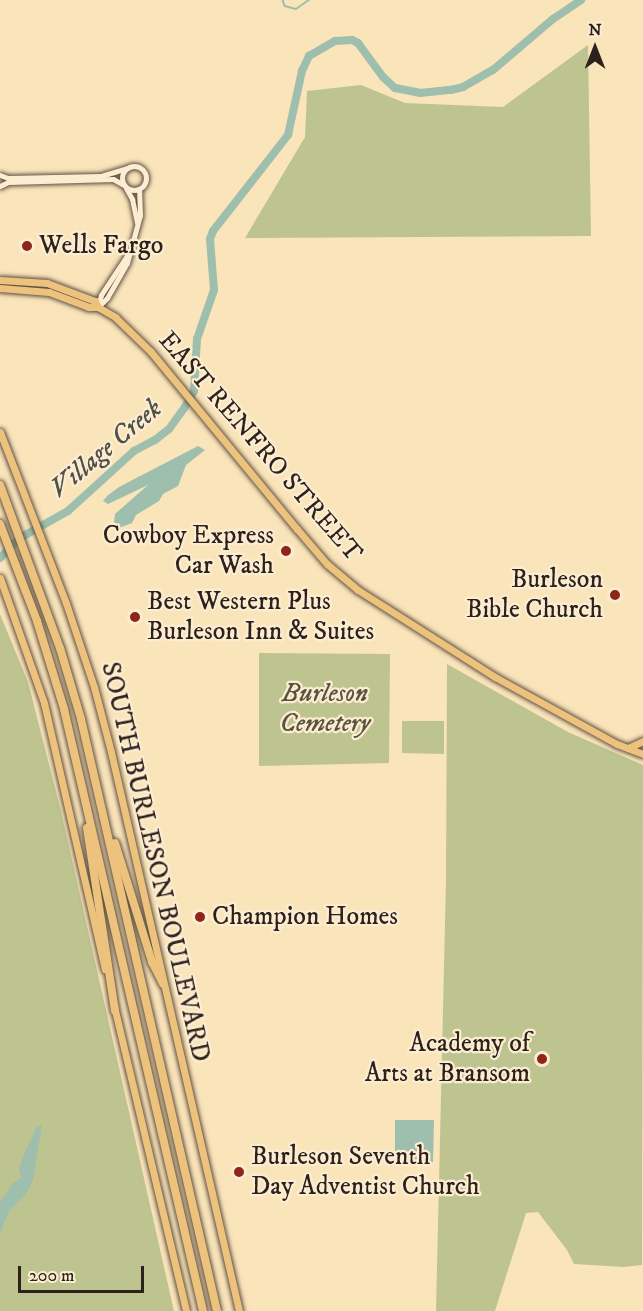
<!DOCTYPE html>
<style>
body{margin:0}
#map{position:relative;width:643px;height:1311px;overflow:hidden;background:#fae4ba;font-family:"IM FELL DW Pica",serif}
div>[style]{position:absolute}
.green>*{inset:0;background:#bec490}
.water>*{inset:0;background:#9ebfad}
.stream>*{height:1.5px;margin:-0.75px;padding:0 0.75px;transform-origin:0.75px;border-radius:0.75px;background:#9ebfad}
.river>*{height:8px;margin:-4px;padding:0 4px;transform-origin:4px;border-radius:4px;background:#9ebfad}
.roads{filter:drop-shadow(0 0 2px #605243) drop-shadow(0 0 2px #605243)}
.minor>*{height:5px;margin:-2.5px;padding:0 2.5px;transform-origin:2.5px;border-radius:2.5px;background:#fcedd2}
.minor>.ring{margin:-2.5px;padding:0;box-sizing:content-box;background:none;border:5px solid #fcedd2;border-radius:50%}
.major>*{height:7px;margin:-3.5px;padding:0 3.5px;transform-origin:3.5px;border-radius:3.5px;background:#edc27d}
.highway>*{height:8px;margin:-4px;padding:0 4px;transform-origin:4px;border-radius:4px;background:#edc27d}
.dots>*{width:16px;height:16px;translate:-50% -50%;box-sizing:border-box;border:3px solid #fcedd2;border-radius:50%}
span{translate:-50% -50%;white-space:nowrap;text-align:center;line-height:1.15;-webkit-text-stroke:4.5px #fcedd2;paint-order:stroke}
.poi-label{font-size:26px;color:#2d211b}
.left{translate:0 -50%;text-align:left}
.right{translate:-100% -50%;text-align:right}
.street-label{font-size:26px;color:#2d211b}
.park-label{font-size:26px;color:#58523e;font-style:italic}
.water-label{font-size:27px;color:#4f5047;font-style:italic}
.north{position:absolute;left:565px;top:18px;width:60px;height:60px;-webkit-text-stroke:4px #fcedd2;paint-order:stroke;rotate:0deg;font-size:16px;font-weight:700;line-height:24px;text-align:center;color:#2d211b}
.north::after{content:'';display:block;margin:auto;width:21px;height:27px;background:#2d211b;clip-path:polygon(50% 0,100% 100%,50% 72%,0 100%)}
.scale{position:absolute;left:18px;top:1266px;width:126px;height:27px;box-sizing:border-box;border:3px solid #2d211b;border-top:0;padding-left:8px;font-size:18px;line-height:21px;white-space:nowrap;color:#2d211b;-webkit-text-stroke:4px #fcedd2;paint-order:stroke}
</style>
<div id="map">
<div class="green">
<div style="clip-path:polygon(588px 45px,591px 236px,245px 238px,305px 137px,307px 91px,361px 85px,405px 103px,503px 107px)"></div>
<div style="clip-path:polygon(0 614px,28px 682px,61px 811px,174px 1311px,0 1311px)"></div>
<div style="clip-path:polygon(259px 653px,390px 654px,389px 763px,259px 766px)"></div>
<div style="clip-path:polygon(447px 664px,568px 732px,643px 765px,642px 1265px,624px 1267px,574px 1264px,567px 1250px,538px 1212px,526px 1213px,495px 1311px,436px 1311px,446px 880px)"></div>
<div style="clip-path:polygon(402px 721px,444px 721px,444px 754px,402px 753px)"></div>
</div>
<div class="water">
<div style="clip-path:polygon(198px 446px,205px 450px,186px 465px,178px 486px,163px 494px,159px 501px,136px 515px,132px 523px,119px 528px,114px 522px,115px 514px,148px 485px,108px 504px,103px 501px,107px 496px,119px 487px)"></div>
<div style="clip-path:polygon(395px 1120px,434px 1120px,433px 1162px,395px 1162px)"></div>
<div style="clip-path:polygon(42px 1125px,33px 1180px,26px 1194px,9px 1211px,0 1233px,0 1202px,13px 1183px,21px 1178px,19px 1169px,23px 1157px,36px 1128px)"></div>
</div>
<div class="stream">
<div style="left:283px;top:0;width:6px;rotate:72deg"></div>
<div style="left:285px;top:6px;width:11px;rotate:15deg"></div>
<div style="left:296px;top:9px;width:16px;rotate:-35deg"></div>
</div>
<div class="river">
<div style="left:0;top:558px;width:19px;rotate:-47deg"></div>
<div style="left:13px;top:544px;width:17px;rotate:-36deg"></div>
<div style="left:27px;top:534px;width:47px;rotate:-29.3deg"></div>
<div style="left:68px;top:511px;width:89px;rotate:-42.3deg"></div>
<div style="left:134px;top:451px;width:24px;rotate:-28deg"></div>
<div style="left:155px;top:440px;width:18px;rotate:-38deg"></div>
<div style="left:169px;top:429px;width:27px;rotate:-54deg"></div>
<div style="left:185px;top:407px;width:18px;rotate:-61deg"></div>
<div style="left:194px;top:391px;width:52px;rotate:-86.7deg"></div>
<div style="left:197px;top:339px;width:52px;rotate:-70.9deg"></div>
<div style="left:214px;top:290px;width:51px;rotate:-94.5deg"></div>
<div style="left:210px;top:239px;width:9px;rotate:-69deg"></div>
<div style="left:213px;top:231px;width:122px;rotate:-52deg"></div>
<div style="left:288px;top:135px;width:66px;rotate:-77.7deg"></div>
<div style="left:302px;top:71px;width:17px;rotate:-65deg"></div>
<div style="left:309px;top:56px;width:30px;rotate:-30deg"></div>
<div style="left:335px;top:41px;width:17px;rotate:-3deg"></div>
<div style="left:352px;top:40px;width:7px;rotate:27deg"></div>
<div style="left:358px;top:43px;width:42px;rotate:53.7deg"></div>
<div style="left:383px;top:77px;width:16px;rotate:43deg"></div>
<div style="left:395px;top:88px;width:25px;rotate:11deg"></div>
<div style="left:420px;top:93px;width:31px;rotate:-6deg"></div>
<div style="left:451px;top:90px;width:12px;rotate:-14deg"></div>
<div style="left:463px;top:87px;width:34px;rotate:-30deg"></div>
<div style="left:493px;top:70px;width:79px;rotate:-40.4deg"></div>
<div style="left:553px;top:19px;width:34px;rotate:-34deg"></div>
</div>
<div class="roads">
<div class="minor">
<div class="ring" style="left:122px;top:166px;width:19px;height:19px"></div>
<div style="left:0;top:175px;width:9px;rotate:21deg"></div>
<div style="left:8px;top:178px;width:93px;rotate:-1.2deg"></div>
<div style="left:101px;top:176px;width:28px;rotate:-17deg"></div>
<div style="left:0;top:186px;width:9px;rotate:-27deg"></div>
<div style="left:8px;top:182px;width:105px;rotate:-1.6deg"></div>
<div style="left:113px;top:179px;width:13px;rotate:29deg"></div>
<div style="left:126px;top:188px;width:13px;rotate:61deg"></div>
<div style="left:132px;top:199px;width:24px;rotate:78deg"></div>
<div style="left:98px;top:305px;width:10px;rotate:-73deg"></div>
<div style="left:101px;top:295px;width:49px;rotate:-56.6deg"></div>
<div style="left:98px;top:307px;width:13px;rotate:-45deg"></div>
<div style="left:107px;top:298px;width:40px;rotate:-60.3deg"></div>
<div style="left:127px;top:263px;width:50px;rotate:-74.8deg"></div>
<div style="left:140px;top:215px;width:26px;rotate:-92deg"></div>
</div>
<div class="major">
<div style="left:0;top:280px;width:47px;rotate:3.7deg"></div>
<div style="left:47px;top:283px;width:51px;rotate:20.6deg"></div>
<div style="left:95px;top:301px;width:7px;rotate:63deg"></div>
<div style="left:98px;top:307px;width:20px;rotate:30deg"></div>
<div style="left:115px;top:317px;width:50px;rotate:44.2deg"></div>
<div style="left:151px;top:352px;width:229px;rotate:50.5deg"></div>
<div style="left:297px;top:529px;width:46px;rotate:49.4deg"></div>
<div style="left:327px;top:564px;width:40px;rotate:40deg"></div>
<div style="left:358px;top:590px;width:162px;rotate:32.4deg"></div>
<div style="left:495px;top:677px;width:139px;rotate:28.8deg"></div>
<div style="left:617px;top:744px;width:28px;rotate:21deg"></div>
<div style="left:0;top:288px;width:49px;rotate:4.7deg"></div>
<div style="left:49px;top:292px;width:43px;rotate:20.6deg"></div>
<div style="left:89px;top:307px;width:9px"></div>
<div style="left:0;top:432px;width:183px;rotate:68.9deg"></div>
<div style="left:66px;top:603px;width:89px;rotate:71.6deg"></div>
<div style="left:94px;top:687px;width:67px;rotate:75.3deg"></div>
<div style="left:111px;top:752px;width:573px;rotate:77.1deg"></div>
<div style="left:0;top:578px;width:133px;rotate:70.6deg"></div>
<div style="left:44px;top:703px;width:273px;rotate:77.1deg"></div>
<div style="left:628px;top:748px;width:17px;rotate:-25deg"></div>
<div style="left:114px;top:1006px;width:313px;rotate:76.7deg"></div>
</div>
<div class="highway">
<div style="left:0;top:485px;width:174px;rotate:69.8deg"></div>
<div style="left:60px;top:648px;width:74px;rotate:73.5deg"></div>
<div style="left:81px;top:719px;width:607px;rotate:77.06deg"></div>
<div style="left:0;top:524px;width:104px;rotate:69.1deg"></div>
<div style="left:37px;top:621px;width:92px;rotate:72.9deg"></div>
<div style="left:64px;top:709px;width:618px;rotate:77deg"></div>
<div style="left:87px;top:828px;width:185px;rotate:81.3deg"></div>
<div style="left:115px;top:843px;width:125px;rotate:72.7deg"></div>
<div style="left:152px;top:962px;width:25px;rotate:63deg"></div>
</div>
</div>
<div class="dots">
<div style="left:27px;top:246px;background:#8f2418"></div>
<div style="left:286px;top:551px;background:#8f2418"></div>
<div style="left:615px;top:595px;background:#8f2418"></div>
<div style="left:135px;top:617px;background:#8f2418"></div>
<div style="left:200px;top:917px;background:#8f2418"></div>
<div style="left:542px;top:1059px;background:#8f2418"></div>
<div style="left:239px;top:1172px;background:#8f2418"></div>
</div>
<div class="poi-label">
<span class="left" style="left:39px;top:246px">Wells Fargo</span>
<span class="right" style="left:274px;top:551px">Cowboy Express<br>Car Wash</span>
<span class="right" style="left:603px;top:595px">Burleson<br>Bible Church</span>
<span class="left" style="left:147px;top:617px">Best Western Plus<br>Burleson Inn &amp; Suites</span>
<span class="left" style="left:212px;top:917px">Champion Homes</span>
<span class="right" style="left:530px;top:1059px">Academy of<br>Arts at Bransom</span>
<span class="left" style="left:251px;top:1172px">Burleson Seventh<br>Day Adventist Church</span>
</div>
<div class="street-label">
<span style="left:260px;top:447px;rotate:49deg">EAST RENFRO STREET</span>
<span style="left:155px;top:862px;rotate:77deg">SOUTH BURLESON BOULEVARD</span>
</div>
<div class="park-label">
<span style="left:325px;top:709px">Burleson<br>Cemetery</span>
</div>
<div class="water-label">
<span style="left:106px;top:449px;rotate:-40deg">Village Creek</span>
</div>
<div class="north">N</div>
<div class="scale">200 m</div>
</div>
